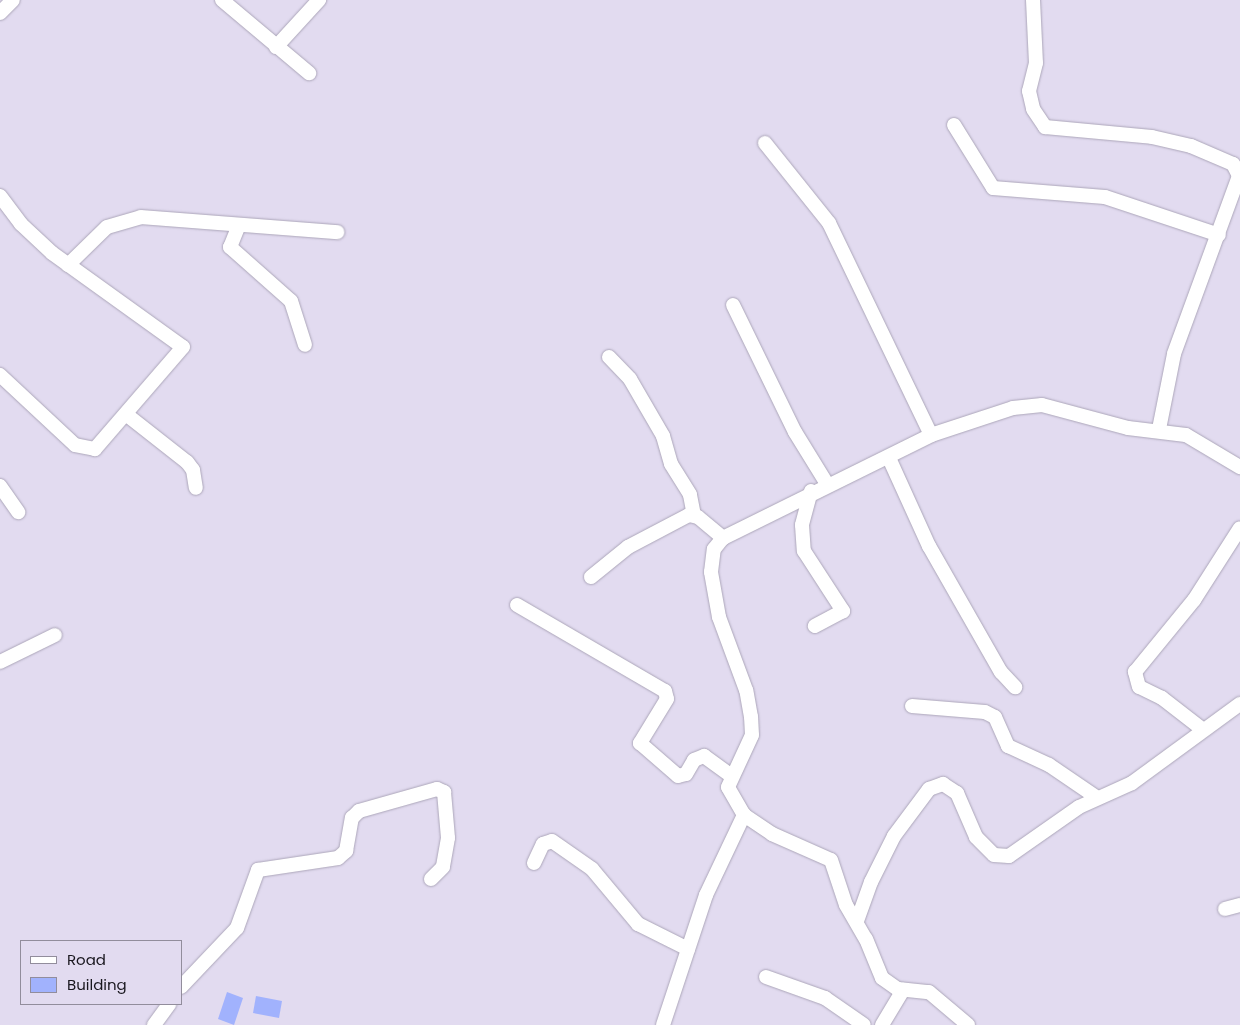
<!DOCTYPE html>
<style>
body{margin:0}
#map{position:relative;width:1240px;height:1025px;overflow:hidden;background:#e2dbf0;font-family:Poppins,sans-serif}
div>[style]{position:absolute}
.building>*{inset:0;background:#a1b2fd}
.roads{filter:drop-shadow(0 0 1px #aca6b9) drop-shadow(0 0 1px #aca6b9)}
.minor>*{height:14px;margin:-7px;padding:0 7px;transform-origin:7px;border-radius:7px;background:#fff}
span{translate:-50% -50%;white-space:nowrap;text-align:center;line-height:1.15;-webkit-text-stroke:4px #e2dbf0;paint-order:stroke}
.legend{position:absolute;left:20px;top:940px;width:162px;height:65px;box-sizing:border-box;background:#e2dbf0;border:1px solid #928d9c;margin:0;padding:6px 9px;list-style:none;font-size:15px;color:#19171e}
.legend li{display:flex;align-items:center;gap:10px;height:25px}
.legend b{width:25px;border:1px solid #928d9c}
</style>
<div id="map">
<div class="building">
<div style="clip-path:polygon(227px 992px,243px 998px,234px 1025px,218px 1019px)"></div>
<div style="clip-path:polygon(256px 996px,282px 1001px,279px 1018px,253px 1013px)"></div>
</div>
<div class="roads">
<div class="minor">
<div style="left:222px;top:0;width:114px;rotate:40deg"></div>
<div style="left:1033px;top:0;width:63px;rotate:87.3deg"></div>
<div style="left:1036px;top:63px;width:29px;rotate:104deg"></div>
<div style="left:1029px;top:91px;width:18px;rotate:77deg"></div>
<div style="left:1033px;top:109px;width:22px;rotate:56deg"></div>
<div style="left:1045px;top:127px;width:107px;rotate:5.3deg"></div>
<div style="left:1152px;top:137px;width:40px;rotate:13deg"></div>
<div style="left:1191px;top:146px;width:46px;rotate:23.2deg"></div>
<div style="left:1233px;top:164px;width:13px;rotate:63deg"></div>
<div style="left:1239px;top:176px;width:189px;rotate:110.1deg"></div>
<div style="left:1174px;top:354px;width:76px;rotate:101.3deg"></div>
<div style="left:0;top:13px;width:18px;rotate:-45deg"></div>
<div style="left:276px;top:47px;width:64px;rotate:-47.5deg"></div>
<div style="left:954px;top:125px;width:74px;rotate:58.2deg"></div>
<div style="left:993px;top:188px;width:112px;rotate:4.6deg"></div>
<div style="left:1105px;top:197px;width:120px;rotate:18.4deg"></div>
<div style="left:765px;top:143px;width:102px;rotate:51.3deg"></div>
<div style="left:829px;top:223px;width:235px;rotate:64.3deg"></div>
<div style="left:0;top:196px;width:35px;rotate:53deg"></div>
<div style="left:21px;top:224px;width:42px;rotate:43.1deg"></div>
<div style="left:52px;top:253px;width:161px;rotate:35.7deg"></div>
<div style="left:183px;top:347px;width:135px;rotate:130.8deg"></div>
<div style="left:95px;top:449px;width:20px;rotate:-169deg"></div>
<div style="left:75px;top:445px;width:103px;rotate:-137deg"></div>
<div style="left:239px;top:225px;width:24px;rotate:112deg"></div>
<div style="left:230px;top:247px;width:81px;rotate:41.5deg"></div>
<div style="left:291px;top:301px;width:46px;rotate:72.3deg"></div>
<div style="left:68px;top:265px;width:54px;rotate:-44.3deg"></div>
<div style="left:107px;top:227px;width:35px;rotate:-16deg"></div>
<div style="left:141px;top:217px;width:197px;rotate:4.4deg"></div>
<div style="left:733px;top:305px;width:141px;rotate:64deg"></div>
<div style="left:795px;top:432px;width:61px;rotate:58.4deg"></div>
<div style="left:609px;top:357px;width:30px;rotate:46deg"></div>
<div style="left:630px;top:379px;width:66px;rotate:59.9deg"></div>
<div style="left:663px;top:436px;width:29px;rotate:74deg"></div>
<div style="left:671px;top:464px;width:36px;rotate:58deg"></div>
<div style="left:690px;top:495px;width:20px;rotate:79deg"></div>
<div style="left:127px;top:415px;width:76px;rotate:38.1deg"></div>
<div style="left:187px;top:462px;width:10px;rotate:53deg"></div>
<div style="left:193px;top:470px;width:18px;rotate:81deg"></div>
<div style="left:889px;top:458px;width:97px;rotate:65.6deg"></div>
<div style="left:929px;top:546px;width:145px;rotate:60.3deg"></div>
<div style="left:1001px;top:672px;width:21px;rotate:47deg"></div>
<div style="left:0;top:486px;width:32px;rotate:55deg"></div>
<div style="left:811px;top:491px;width:35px;rotate:105deg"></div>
<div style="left:802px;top:525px;width:26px;rotate:86deg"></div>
<div style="left:804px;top:551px;width:72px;rotate:57deg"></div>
<div style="left:843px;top:611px;width:32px;rotate:152deg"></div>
<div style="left:591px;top:577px;width:48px;rotate:-39deg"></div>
<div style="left:628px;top:547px;width:69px;rotate:-27.7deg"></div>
<div style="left:689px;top:515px;width:9px;rotate:13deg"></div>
<div style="left:698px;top:517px;width:33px;rotate:40deg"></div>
<div style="left:517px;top:605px;width:171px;rotate:30.2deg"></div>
<div style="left:665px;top:691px;width:8px;rotate:76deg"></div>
<div style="left:667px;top:699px;width:52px;rotate:121.5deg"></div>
<div style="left:640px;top:743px;width:50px;rotate:41deg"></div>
<div style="left:678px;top:776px;width:8px;rotate:-14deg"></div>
<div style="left:686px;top:774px;width:16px;rotate:-60deg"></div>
<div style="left:694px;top:760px;width:11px;rotate:-22deg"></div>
<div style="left:704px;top:756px;width:34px;rotate:36deg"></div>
<div style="left:0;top:662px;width:61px;rotate:-26.1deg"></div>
<div style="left:912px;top:706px;width:73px;rotate:4.7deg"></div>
<div style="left:985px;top:712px;width:11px;rotate:27deg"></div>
<div style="left:995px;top:717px;width:32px;rotate:66deg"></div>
<div style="left:1008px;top:746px;width:45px;rotate:24.9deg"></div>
<div style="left:1049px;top:765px;width:57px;rotate:34.2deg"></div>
<div style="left:1202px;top:729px;width:51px;rotate:-142.2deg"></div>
<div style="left:1162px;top:698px;width:25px;rotate:-154deg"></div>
<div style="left:1139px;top:687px;width:16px;rotate:-105deg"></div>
<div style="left:1135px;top:672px;width:93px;rotate:-50.7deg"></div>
<div style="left:1194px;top:600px;width:85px;rotate:-57.4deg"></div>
<div style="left:744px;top:815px;width:34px;rotate:34deg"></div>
<div style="left:772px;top:834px;width:64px;rotate:23.8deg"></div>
<div style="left:831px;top:860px;width:47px;rotate:71.6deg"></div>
<div style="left:846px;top:905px;width:39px;rotate:60deg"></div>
<div style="left:866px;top:939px;width:42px;rotate:67.7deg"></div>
<div style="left:882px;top:978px;width:19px;rotate:35deg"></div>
<div style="left:898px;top:989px;width:31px;rotate:6deg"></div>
<div style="left:929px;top:992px;width:51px;rotate:40.2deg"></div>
<div style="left:534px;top:863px;width:21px;rotate:-65deg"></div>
<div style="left:543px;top:844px;width:9px;rotate:-18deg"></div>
<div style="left:552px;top:841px;width:49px;rotate:35deg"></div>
<div style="left:592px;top:869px;width:72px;rotate:50.1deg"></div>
<div style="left:638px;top:924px;width:56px;rotate:26.6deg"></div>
<div style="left:1225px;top:909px;width:16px;rotate:-15deg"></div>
<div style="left:857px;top:921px;width:41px;rotate:-70.3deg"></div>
<div style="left:871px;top:882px;width:51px;rotate:-63.4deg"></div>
<div style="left:894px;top:836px;width:59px;rotate:-53.3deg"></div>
<div style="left:929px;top:789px;width:15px;rotate:-20deg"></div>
<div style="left:943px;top:784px;width:17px;rotate:33deg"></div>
<div style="left:957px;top:793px;width:48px;rotate:66.6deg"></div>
<div style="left:976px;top:837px;width:25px;rotate:45deg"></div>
<div style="left:994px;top:855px;width:15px;rotate:4deg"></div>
<div style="left:1009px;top:856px;width:85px;rotate:-35deg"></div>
<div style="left:1079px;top:807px;width:58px;rotate:-24.4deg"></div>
<div style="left:1132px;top:783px;width:134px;rotate:-36.2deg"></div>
<div style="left:766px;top:977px;width:63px;rotate:19.6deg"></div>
<div style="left:825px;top:998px;width:47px;rotate:34.7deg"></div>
<div style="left:181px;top:987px;width:81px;rotate:-46.5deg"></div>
<div style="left:237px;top:928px;width:62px;rotate:-70.1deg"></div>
<div style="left:258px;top:870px;width:81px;rotate:-8.5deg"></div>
<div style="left:338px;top:858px;width:11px;rotate:-41deg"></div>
<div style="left:346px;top:851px;width:34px;rotate:-80deg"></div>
<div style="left:352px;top:818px;width:10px;rotate:-45deg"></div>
<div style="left:359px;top:811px;width:81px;rotate:-15.8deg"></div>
<div style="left:437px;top:789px;width:8px;rotate:23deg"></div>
<div style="left:444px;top:792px;width:46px;rotate:85deg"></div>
<div style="left:448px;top:838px;width:29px;rotate:100deg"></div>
<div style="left:443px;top:867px;width:17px;rotate:135deg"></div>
<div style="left:154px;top:1025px;width:26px;rotate:-54deg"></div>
<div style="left:663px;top:1025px;width:137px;rotate:-71.7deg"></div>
<div style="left:706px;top:895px;width:89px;rotate:-64.6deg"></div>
<div style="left:744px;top:815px;width:32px;rotate:-120deg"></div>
<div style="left:728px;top:787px;width:57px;rotate:-65.2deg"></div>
<div style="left:752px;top:735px;width:18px;rotate:-93deg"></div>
<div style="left:751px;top:717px;width:27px;rotate:-100deg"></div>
<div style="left:746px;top:690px;width:78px;rotate:-110.3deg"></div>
<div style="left:719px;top:617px;width:46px;rotate:-100.1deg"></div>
<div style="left:711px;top:572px;width:23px;rotate:-83deg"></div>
<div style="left:714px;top:549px;width:14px;rotate:-51deg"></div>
<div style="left:723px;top:538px;width:232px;rotate:-26.3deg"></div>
<div style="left:931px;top:435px;width:86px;rotate:-18.2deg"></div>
<div style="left:1013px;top:408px;width:29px;rotate:-6deg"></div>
<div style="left:1042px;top:405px;width:89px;rotate:15deg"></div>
<div style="left:1128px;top:428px;width:58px;rotate:6.9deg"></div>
<div style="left:1186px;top:435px;width:63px;rotate:30.7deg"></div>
<div style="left:882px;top:1025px;width:41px;rotate:-59deg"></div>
</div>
</div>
<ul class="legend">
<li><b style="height:6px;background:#fff"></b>Road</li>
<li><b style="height:14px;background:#a1b2fd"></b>Building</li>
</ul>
</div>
